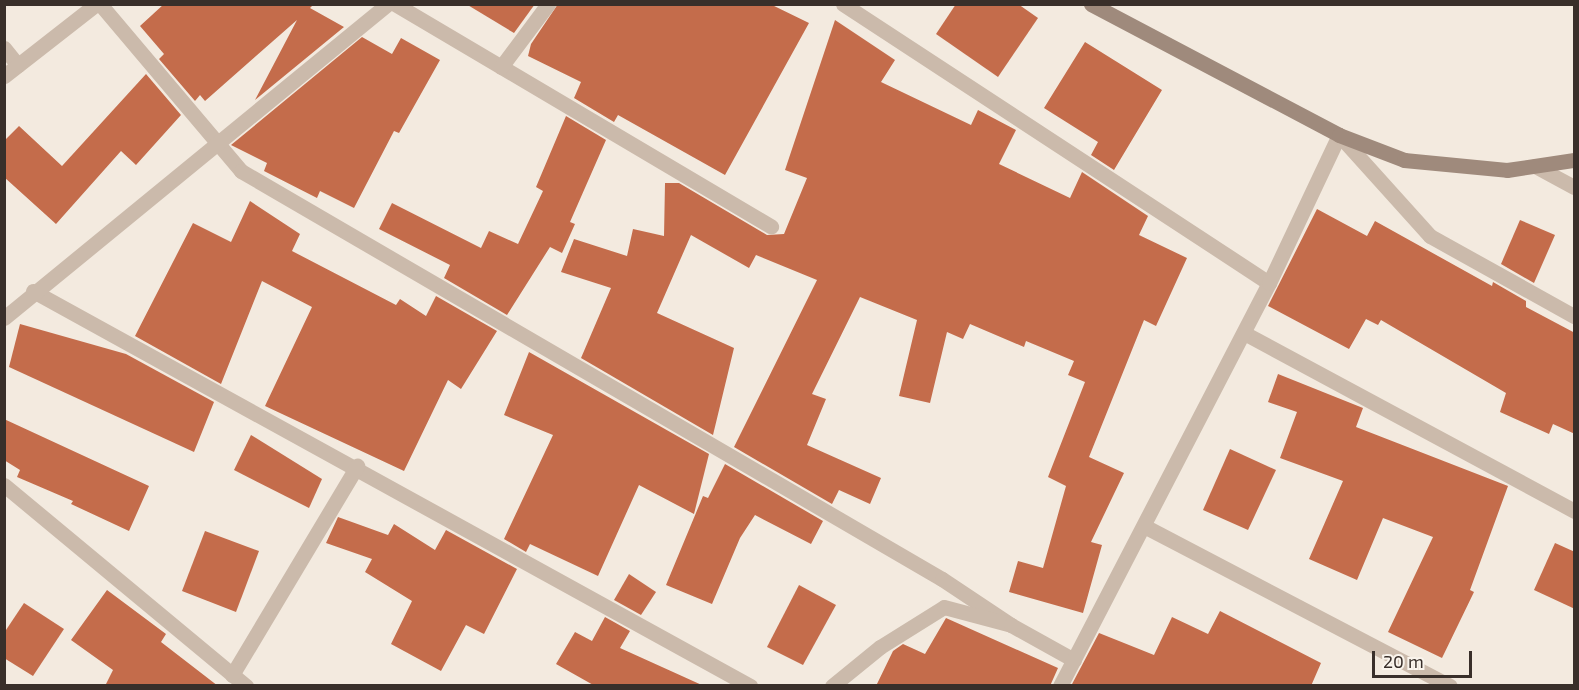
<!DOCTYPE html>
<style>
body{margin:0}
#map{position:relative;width:1579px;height:690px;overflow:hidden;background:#f3eadf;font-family:"Exo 2",sans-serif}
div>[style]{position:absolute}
.building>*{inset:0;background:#c46c4b}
.street>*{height:15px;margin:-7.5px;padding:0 7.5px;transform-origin:7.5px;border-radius:7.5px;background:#cbbaab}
.secondary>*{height:15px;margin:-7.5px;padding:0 7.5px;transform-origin:7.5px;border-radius:7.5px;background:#9f8a7c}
span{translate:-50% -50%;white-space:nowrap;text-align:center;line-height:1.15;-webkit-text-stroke:4.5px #faf4ec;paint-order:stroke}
.frame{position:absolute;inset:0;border:6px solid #392f2a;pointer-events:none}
.scale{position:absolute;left:1372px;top:651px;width:100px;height:27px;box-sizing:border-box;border:3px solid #392f2a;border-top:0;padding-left:8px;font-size:18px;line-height:21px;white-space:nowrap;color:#392f2a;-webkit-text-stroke:4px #faf4ec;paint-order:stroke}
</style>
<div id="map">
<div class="building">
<div style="clip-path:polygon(164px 4px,314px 4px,310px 8px,344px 27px,255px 100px,297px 20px,205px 101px,200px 95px,195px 101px,159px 59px,164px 54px,140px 26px)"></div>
<div style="clip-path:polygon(466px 4px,535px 4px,514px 33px)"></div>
<div style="clip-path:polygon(558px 4px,770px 4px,809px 23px,725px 175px,618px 115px,614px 122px,574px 98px,581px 82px,528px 56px,531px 44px)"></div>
<div style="clip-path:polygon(956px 4px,1018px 4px,1038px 18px,998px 77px,936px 34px)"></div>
<div style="clip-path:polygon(835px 20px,895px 60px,881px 82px,971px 125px,978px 110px,1016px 130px,999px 164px,1070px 198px,1082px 172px,1148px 216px,1139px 235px,1187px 258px,1156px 326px,1144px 320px,1089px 457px,1124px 473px,1091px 542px,1102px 545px,1083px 613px,1009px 592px,1018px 561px,1043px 568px,1066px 486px,1048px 477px,1085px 382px,1068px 375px,1074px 361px,1026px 341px,1024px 347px,970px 324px,963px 339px,947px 332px,930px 403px,899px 396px,917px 320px,860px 297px,812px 394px,826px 399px,807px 445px,881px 478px,870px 504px,839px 490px,832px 504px,734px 447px,817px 280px,756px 255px,749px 268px,691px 235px,657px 313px,734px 348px,713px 435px,581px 358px,611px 288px,561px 272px,574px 239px,627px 256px,633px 229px,664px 236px,665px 183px,679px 183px,767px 235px,784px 234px,807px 178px,785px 170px)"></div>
<div style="clip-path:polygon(362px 37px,392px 54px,401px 38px,440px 60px,399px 133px,394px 131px,354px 208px,320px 191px,317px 198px,264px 171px,267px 163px,231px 145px)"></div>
<div style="clip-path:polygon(1085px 42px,1162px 90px,1114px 170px,1091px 155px,1098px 142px,1044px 108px)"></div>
<div style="clip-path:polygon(146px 74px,181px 115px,136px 165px,121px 151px,56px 224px,4px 177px,4px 141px,19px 126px,62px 166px)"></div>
<div style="clip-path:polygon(566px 116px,606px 140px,570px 222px,575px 224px,562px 253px,550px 247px,507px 315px,444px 278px,450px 265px,379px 229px,392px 203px,481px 248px,489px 231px,518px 244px,543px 191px,536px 187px)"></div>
<div style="clip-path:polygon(250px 201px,300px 234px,292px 251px,396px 305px,400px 299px,426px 316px,436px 296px,497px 331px,461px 389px,448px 380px,404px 471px,265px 406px,312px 307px,262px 281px,221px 384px,135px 336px,193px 223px,231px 242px)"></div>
<div style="clip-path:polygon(1317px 209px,1367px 236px,1375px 221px,1492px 286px,1493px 282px,1526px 301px,1526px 307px,1575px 333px,1575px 434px,1553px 424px,1549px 434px,1500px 412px,1506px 393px,1381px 320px,1378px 325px,1366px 319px,1349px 349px,1268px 306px)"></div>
<div style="clip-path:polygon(1520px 220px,1555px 235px,1534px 283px,1501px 264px)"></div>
<div style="clip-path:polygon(20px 324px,126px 354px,214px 402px,194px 452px,9px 367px)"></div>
<div style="clip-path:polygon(529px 352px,709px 454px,694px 514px,639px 485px,598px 576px,530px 544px,526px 552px,504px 539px,553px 435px,504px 415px)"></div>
<div style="clip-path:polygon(1278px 374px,1363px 408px,1356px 427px,1508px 486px,1470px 590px,1474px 592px,1442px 658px,1388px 632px,1433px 537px,1383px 518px,1357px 580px,1309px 559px,1343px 481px,1280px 458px,1297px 412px,1268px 402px)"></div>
<div style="clip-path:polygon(4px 419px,149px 486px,129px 531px,71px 504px,73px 501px,17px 477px,20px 470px,4px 460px)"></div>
<div style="clip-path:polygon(251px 435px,322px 479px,309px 508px,234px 470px)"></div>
<div style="clip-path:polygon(1230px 449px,1276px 470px,1248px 530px,1203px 510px)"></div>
<div style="clip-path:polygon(725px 464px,823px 521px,811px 544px,755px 515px,740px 538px,712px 604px,666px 585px,703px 496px,708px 498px)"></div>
<div style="clip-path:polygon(338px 517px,388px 535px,394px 524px,435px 550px,446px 530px,517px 569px,484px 634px,466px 625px,441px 671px,391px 644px,412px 601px,365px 572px,372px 559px,326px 543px)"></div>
<div style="clip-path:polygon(205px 531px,259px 551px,236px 612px,182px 591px)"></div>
<div style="clip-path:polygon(1555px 543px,1575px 552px,1575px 609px,1534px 590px)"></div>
<div style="clip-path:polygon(629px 574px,656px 592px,641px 615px,614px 600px)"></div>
<div style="clip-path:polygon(799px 585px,836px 605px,803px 665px,767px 647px)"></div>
<div style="clip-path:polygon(107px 590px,166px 634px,161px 642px,218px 686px,105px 686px,113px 670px,71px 640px)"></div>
<div style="clip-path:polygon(24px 603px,64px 629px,33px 676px,4px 658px,4px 633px)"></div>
<div style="clip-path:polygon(1220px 611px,1321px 663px,1311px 686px,1071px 686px,1099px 633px,1154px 655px,1172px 617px,1208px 634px)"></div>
<div style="clip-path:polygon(605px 617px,630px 631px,620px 648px,704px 686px,595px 686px,556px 664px,575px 632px,592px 641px)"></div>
<div style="clip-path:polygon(946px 618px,1058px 668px,1050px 686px,876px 686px,893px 651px,903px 644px,925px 654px)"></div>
</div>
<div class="street">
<div style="left:100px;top:4px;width:219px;rotate:49.8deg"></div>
<div style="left:241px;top:171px;width:811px;rotate:30.2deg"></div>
<div style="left:942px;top:579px;width:83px;rotate:33.7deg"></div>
<div style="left:395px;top:4px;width:437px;rotate:30.6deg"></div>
<div style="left:843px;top:4px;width:509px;rotate:33.22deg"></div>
<div style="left:4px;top:48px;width:22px;rotate:51deg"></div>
<div style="left:501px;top:67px;width:79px;rotate:-53.3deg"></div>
<div style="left:4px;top:76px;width:117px;rotate:-38deg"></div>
<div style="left:1535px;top:166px;width:44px;rotate:28.3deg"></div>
<div style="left:33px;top:291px;width:819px;rotate:28.85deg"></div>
<div style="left:4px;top:318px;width:495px;rotate:-39.3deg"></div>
<div style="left:1244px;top:333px;width:375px;rotate:28.3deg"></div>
<div style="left:4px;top:485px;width:315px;rotate:39.7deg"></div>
<div style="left:1144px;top:526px;width:345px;rotate:27.6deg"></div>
<div style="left:232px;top:675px;width:244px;rotate:-59.1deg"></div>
<div style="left:832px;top:686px;width:62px;rotate:-39.1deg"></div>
<div style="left:880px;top:647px;width:75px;rotate:-32deg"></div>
<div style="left:944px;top:607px;width:69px;rotate:15deg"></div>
<div style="left:1011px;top:625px;width:72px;rotate:29.1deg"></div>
<div style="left:1060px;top:686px;width:454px;rotate:-62.6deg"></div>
<div style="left:1269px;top:283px;width:164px;rotate:-64.7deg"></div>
<div style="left:1339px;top:135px;width:136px;rotate:48deg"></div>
<div style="left:1430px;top:236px;width:165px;rotate:29.1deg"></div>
</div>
<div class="secondary">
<div style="left:1091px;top:4px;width:280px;rotate:27.8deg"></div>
<div style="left:1339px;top:135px;width:70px;rotate:21deg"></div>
<div style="left:1404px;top:160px;width:103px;rotate:5.5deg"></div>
<div style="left:1507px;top:170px;width:68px;rotate:-8.5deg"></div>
</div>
<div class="frame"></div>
<div class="scale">20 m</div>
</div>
